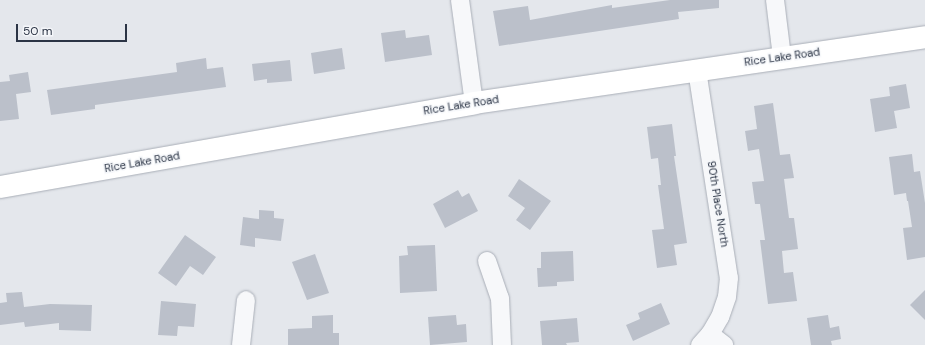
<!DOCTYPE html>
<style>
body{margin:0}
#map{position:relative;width:925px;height:345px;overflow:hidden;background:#e4e7ec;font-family:"DM Sans",sans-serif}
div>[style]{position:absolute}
.building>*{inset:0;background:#bbc0ca}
.roads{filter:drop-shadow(0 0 1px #a9aeb7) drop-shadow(0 0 1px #a9aeb7)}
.street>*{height:18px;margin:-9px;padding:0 9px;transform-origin:9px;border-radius:9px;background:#f7f8fa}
.secondary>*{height:22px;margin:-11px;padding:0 11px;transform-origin:11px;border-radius:11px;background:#fff}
span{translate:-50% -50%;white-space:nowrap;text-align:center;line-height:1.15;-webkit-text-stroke:3px #f4f6f9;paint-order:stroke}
.street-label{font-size:11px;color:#2b3445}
.scale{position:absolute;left:16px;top:24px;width:111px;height:18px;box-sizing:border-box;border:2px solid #2b3445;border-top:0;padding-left:5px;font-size:12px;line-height:14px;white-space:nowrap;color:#2b3445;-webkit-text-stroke:3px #f4f6f9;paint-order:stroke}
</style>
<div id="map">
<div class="building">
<div style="clip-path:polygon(670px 0,719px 0,719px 8px,678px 12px,679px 19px,499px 46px,493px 11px,528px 6px,530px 20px,612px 5px,612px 8px)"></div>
<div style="clip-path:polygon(405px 30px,406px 38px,429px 35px,432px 55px,385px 62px,381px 33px)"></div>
<div style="clip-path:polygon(342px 48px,345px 69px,314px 74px,311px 53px)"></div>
<div style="clip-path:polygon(206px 58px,207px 69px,223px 67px,226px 87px,95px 105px,95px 109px,51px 115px,47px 90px,177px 72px,176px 63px)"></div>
<div style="clip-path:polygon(290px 60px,292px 81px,267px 83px,267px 79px,254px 81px,252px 64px)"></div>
<div style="clip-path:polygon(28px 72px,31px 92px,16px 94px,19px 119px,0 121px,0 82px,10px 81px,9px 75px)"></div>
<div style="clip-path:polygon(906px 84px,910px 108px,894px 111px,897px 128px,875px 132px,870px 99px,890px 96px,889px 87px)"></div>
<div style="clip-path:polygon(773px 103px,780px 155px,790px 154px,794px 178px,784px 179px,789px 218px,794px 218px,798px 249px,782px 251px,784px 273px,793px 272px,797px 301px,768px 304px,760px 240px,765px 240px,760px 204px,755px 204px,752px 182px,764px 181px,759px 149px,748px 151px,745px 131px,757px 129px,754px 106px)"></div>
<div style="clip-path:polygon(672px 124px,676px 156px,674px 156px,687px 243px,674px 245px,677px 265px,657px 268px,652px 230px,664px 229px,658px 185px,661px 185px,658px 158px,651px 159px,647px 127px)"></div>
<div style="clip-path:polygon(912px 154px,914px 172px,920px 171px,925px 203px,925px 257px,907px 260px,903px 228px,912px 227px,908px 201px,907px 201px,906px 193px,894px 195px,889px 157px)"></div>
<div style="clip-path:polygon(519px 179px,551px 201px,530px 230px,516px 220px,525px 208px,508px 196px)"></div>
<div style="clip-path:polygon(458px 190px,462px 197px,469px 193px,478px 211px,445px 228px,433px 204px)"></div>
<div style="clip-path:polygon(259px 210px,274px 211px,274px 218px,284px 219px,281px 241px,255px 238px,255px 247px,240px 245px,243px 217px,259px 219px)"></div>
<div style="clip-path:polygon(185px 235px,216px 257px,203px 275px,190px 266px,176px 286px,158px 273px)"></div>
<div style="clip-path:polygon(435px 245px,437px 291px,400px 293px,399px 256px,408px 255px,407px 246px)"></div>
<div style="clip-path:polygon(573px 251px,574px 281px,557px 282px,557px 286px,538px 287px,537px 268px,541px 268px,541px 252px)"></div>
<div style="clip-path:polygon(315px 254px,329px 293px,307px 300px,292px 262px)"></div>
<div style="clip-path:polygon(925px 290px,925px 320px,910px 305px)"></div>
<div style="clip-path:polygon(22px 292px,24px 307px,50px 304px,92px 305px,91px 331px,59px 330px,59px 323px,25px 327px,24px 322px,0 325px,0 303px,7px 302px,6px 293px)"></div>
<div style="clip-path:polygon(161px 301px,196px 304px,194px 327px,178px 326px,177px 336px,158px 335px)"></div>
<div style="clip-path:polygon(661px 303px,670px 324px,633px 341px,626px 325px,640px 319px,638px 313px)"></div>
<div style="clip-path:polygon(333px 315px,333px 333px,339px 333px,339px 345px,288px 345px,288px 329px,312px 328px,312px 316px)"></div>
<div style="clip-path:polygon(456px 315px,457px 325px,466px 324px,467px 342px,430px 345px,428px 317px)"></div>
<div style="clip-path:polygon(828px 315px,830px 328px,839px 326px,841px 339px,831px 341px,832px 345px,811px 345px,807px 318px)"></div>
<div style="clip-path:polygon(577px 318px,579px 342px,566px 343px,567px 345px,542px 345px,540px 321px)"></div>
</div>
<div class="roads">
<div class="street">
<div style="left:460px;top:0;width:104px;rotate:82.3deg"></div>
<div style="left:775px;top:0;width:57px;rotate:83deg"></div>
<div style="left:697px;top:70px;width:210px;rotate:81.3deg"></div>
<div style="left:729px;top:278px;width:19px;rotate:96deg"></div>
<div style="left:727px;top:297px;width:21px;rotate:109deg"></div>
<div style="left:720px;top:317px;width:20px;rotate:120deg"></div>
<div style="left:710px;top:334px;width:15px;rotate:132deg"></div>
<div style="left:487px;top:261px;width:39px;rotate:71deg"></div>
<div style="left:500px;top:298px;width:47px;rotate:87.6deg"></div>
<div style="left:710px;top:334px;width:18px;rotate:38deg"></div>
<div style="left:241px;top:345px;width:45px;rotate:-83.7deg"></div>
</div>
<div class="secondary">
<div style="left:0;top:187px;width:481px;rotate:-10deg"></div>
<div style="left:474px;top:103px;width:456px;rotate:-8.3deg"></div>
</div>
</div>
<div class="street-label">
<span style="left:782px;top:57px;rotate:-8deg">Rice Lake Road</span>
<span style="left:461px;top:105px;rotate:-9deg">Rice Lake Road</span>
<span style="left:142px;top:162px;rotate:-10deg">Rice Lake Road</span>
<span style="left:718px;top:204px;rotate:81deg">90th Place North</span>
</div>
<div class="scale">50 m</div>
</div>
